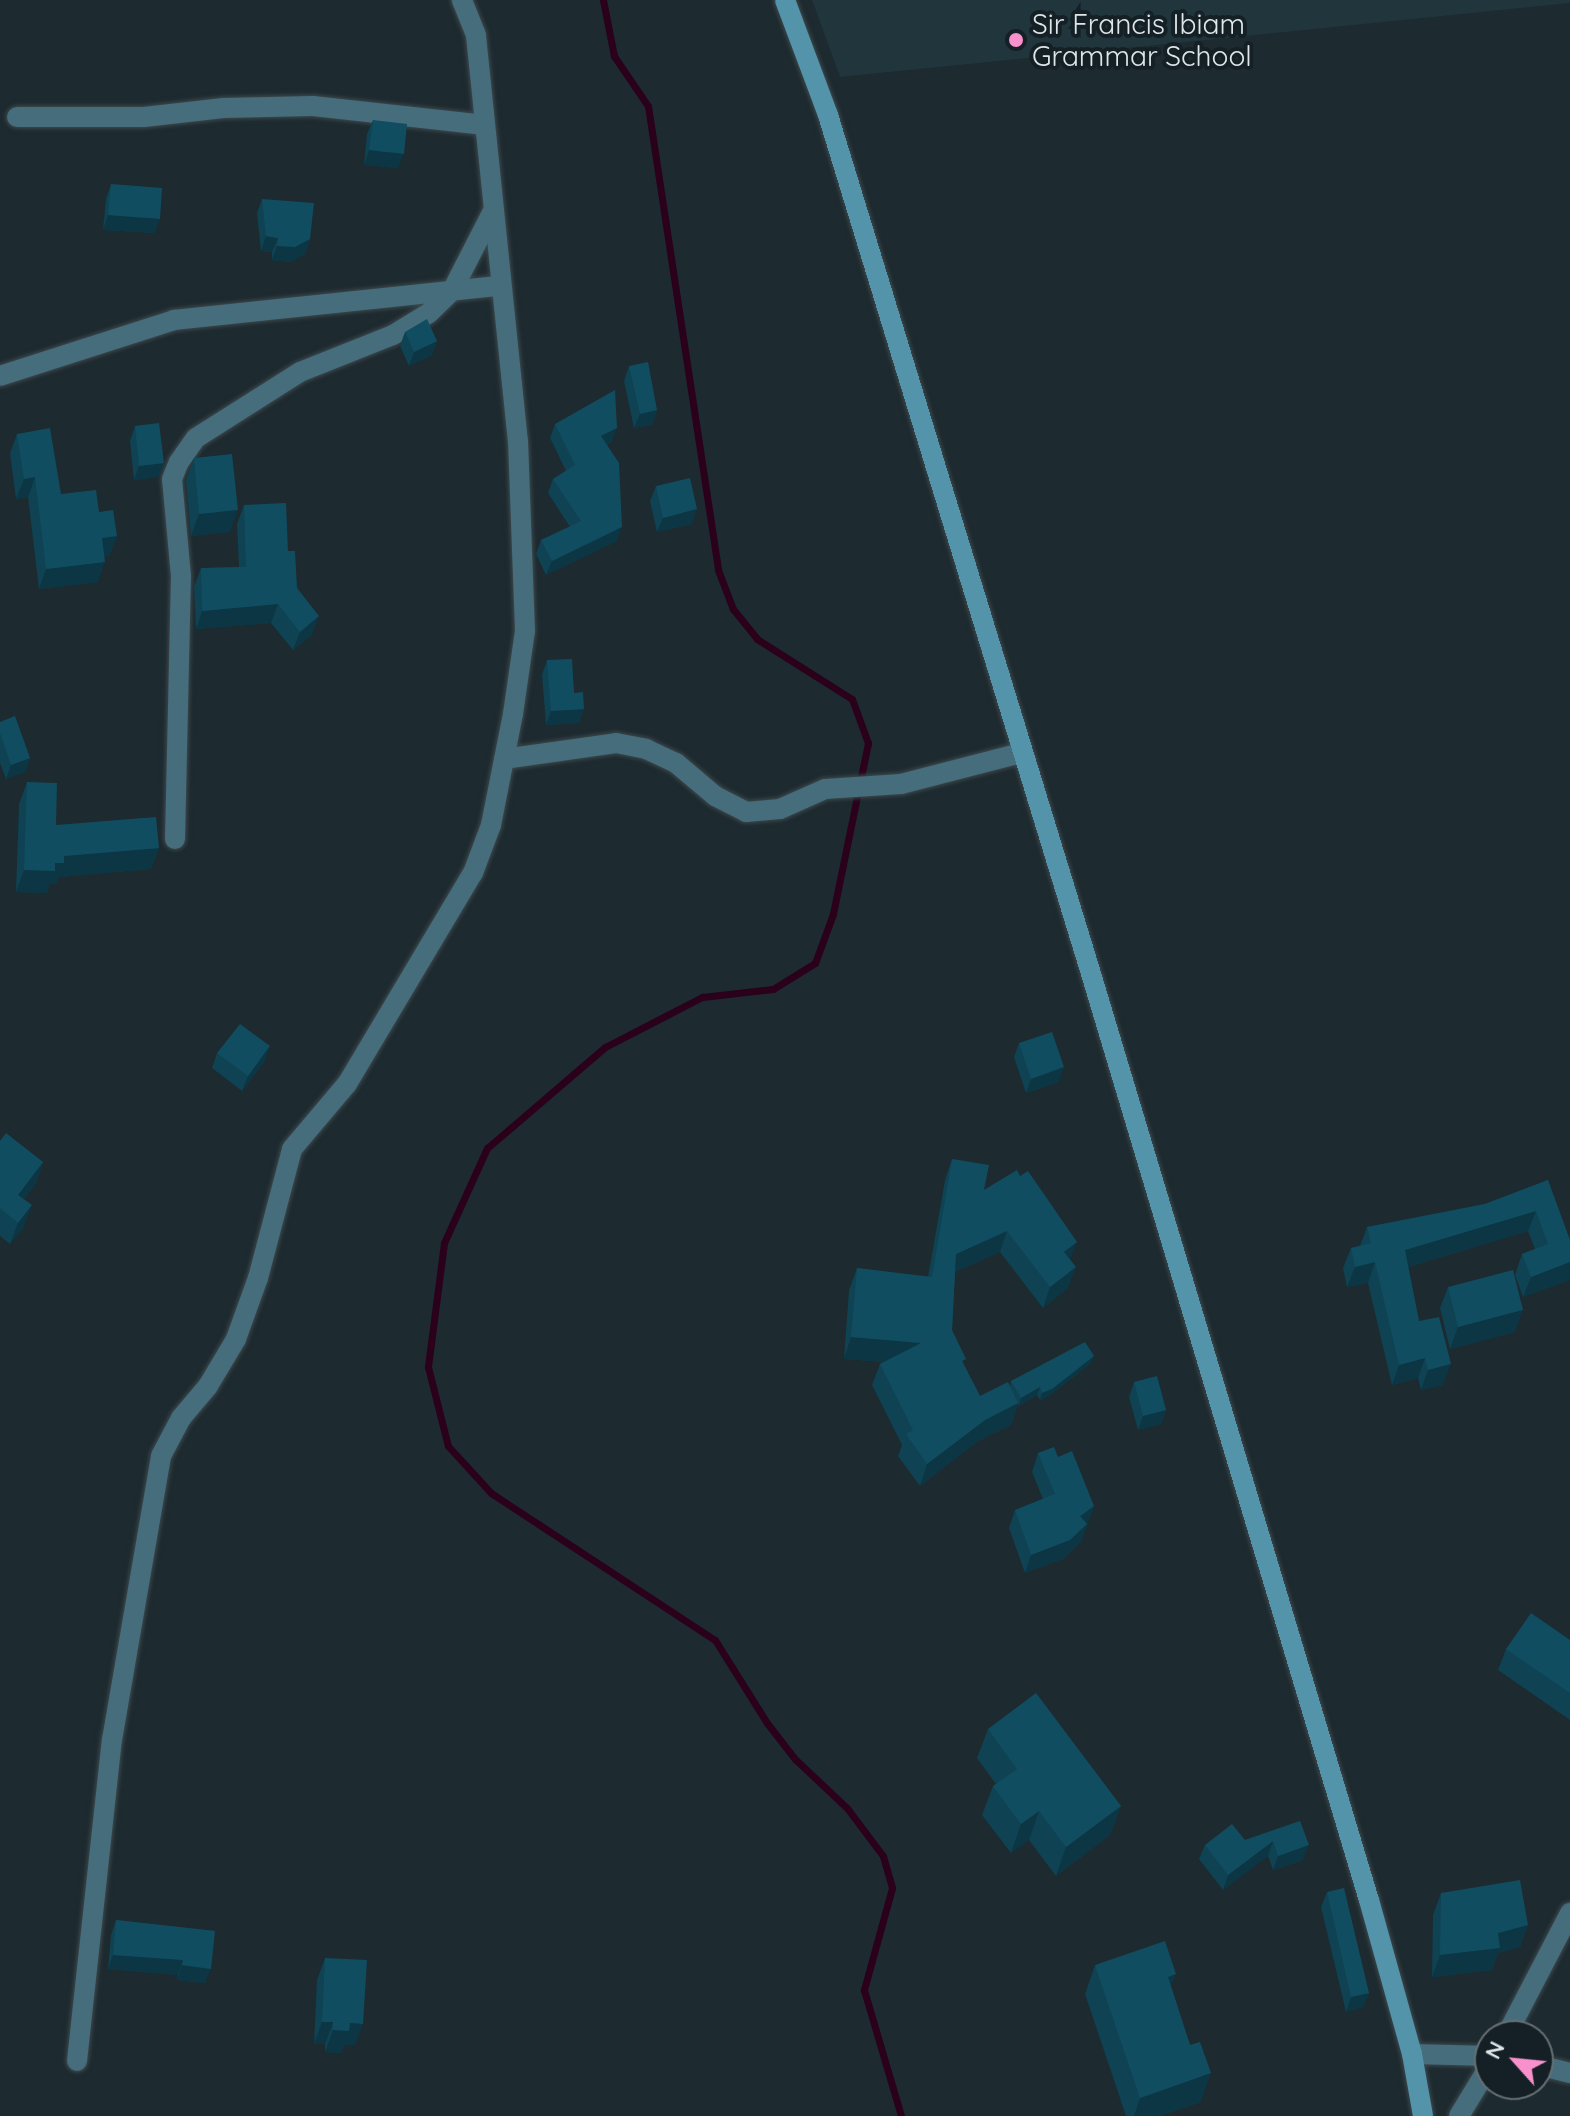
<!DOCTYPE html>
<style>
body{margin:0}
#map{position:relative;width:1570px;height:2116px;overflow:hidden;background:#1d2a2f;font-family:Quicksand,sans-serif}
div>[style]{position:absolute}
.built>*{inset:0;background:#21353c}
.stream>*{height:7px;margin:-3.5px;padding:0 3.5px;transform-origin:3.5px;border-radius:3.5px;background:#2b001b}
.roads{filter:drop-shadow(0 0 2px #3c484d) drop-shadow(0 0 2px #3c484d)}
.minor>*{height:20px;margin:-10px;padding:0 10px;transform-origin:10px;border-radius:10px;background:#466d7c}
.secondary>*{height:20px;margin:-10px;padding:0 10px;transform-origin:10px;border-radius:10px;background:#5394ab}
.wall>*{inset:0;background:#0f4253}
.shaded-wall>*{inset:0;background:#0c3643}
.building>*{inset:0;background:#114d60}
.dots>*{width:22px;height:22px;translate:-50% -50%;box-sizing:border-box;border:4px solid #142025;border-radius:50%}
span{translate:-50% -50%;white-space:nowrap;text-align:center;line-height:1.15;-webkit-text-stroke:8px #142025;paint-order:stroke}
.poi-label{font-size:28px;color:#dee6e9}
.left{translate:0 -50%;text-align:left}
.north{position:absolute;left:1474px;top:2020px;width:80px;height:80px;box-sizing:border-box;background:#142025;border:2px solid #656f73;border-radius:50%;rotate:297deg;font-size:22px;font-weight:700;line-height:32px;text-align:center;color:#dee6e9}
.north::after{content:'';display:block;margin:auto;width:28px;height:36px;background:#f890cb;clip-path:polygon(50% 0,100% 100%,50% 72%,0 100%)}
</style>
<div id="map">
<div class="built">
<div style="clip-path:polygon(812px 0,1570px 0,1570px 3px,840px 77px)"></div>
</div>
<div class="stream">
<div style="left:603px;top:0;width:57px;rotate:78.9deg"></div>
<div style="left:614px;top:56px;width:60px;rotate:55.8deg"></div>
<div style="left:648px;top:106px;width:469px;rotate:81.4deg"></div>
<div style="left:718px;top:570px;width:42px;rotate:69deg"></div>
<div style="left:733px;top:609px;width:38px;rotate:51deg"></div>
<div style="left:757px;top:639px;width:112px;rotate:32.3deg"></div>
<div style="left:852px;top:699px;width:47px;rotate:70deg"></div>
<div style="left:868px;top:743px;width:175px;rotate:101.6deg"></div>
<div style="left:833px;top:914px;width:52px;rotate:110.2deg"></div>
<div style="left:815px;top:963px;width:49px;rotate:148.2deg"></div>
<div style="left:773px;top:989px;width:71px;rotate:173.6deg"></div>
<div style="left:702px;top:997px;width:109px;rotate:152.7deg"></div>
<div style="left:605px;top:1047px;width:155px;rotate:139.4deg"></div>
<div style="left:487px;top:1148px;width:104px;rotate:114.4deg"></div>
<div style="left:444px;top:1243px;width:125px;rotate:97.4deg"></div>
<div style="left:428px;top:1367px;width:81px;rotate:75.8deg"></div>
<div style="left:448px;top:1446px;width:64px;rotate:47.5deg"></div>
<div style="left:491px;top:1493px;width:268px;rotate:33.3deg"></div>
<div style="left:715px;top:1640px;width:98px;rotate:57.9deg"></div>
<div style="left:767px;top:1723px;width:46px;rotate:52.1deg"></div>
<div style="left:795px;top:1759px;width:71px;rotate:43.3deg"></div>
<div style="left:847px;top:1808px;width:60px;rotate:53.1deg"></div>
<div style="left:883px;top:1856px;width:33px;rotate:74deg"></div>
<div style="left:892px;top:1888px;width:106px;rotate:105.4deg"></div>
<div style="left:864px;top:1990px;width:131px;rotate:73.6deg"></div>
</div>
<div class="roads">
<div class="minor">
<div style="left:17px;top:117px;width:127px"></div>
<div style="left:144px;top:117px;width:80px;rotate:-6.5deg"></div>
<div style="left:223px;top:108px;width:90px;rotate:-1.3deg"></div>
<div style="left:313px;top:106px;width:173px;rotate:6.3deg"></div>
<div style="left:0;top:376px;width:183px;rotate:-17.8deg"></div>
<div style="left:174px;top:320px;width:328px;rotate:-6deg"></div>
<div style="left:504px;top:759px;width:113px;rotate:-8.1deg"></div>
<div style="left:616px;top:743px;width:31px;rotate:11deg"></div>
<div style="left:646px;top:749px;width:33px;rotate:25deg"></div>
<div style="left:676px;top:763px;width:51px;rotate:40.2deg"></div>
<div style="left:715px;top:796px;width:35px;rotate:27deg"></div>
<div style="left:746px;top:812px;width:34px;rotate:-5deg"></div>
<div style="left:780px;top:809px;width:49px;rotate:-24deg"></div>
<div style="left:825px;top:789px;width:76px;rotate:-3.8deg"></div>
<div style="left:901px;top:784px;width:124px;rotate:-14.5deg"></div>
<div style="left:175px;top:839px;width:263px;rotate:-88.7deg"></div>
<div style="left:181px;top:576px;width:97px;rotate:-95.3deg"></div>
<div style="left:172px;top:479px;width:18px;rotate:-68deg"></div>
<div style="left:179px;top:462px;width:29px;rotate:-55deg"></div>
<div style="left:196px;top:438px;width:123px;rotate:-32.4deg"></div>
<div style="left:300px;top:372px;width:100px;rotate:-21.7deg"></div>
<div style="left:393px;top:335px;width:42px;rotate:-31.4deg"></div>
<div style="left:429px;top:313px;width:32px;rotate:-44deg"></div>
<div style="left:452px;top:291px;width:90px;rotate:-62.9deg"></div>
<div style="left:1506px;top:2036px;width:139px;rotate:-62.5deg"></div>
<div style="left:1412px;top:2054px;width:78px;rotate:1.5deg"></div>
<div style="left:77px;top:2061px;width:323px;rotate:-83.8deg"></div>
<div style="left:112px;top:1740px;width:288px;rotate:-80.2deg"></div>
<div style="left:161px;top:1456px;width:43px;rotate:-62.2deg"></div>
<div style="left:181px;top:1418px;width:42px;rotate:-49.8deg"></div>
<div style="left:208px;top:1386px;width:55px;rotate:-59.2deg"></div>
<div style="left:236px;top:1339px;width:65px;rotate:-70.2deg"></div>
<div style="left:258px;top:1278px;width:133px;rotate:-75.2deg"></div>
<div style="left:292px;top:1149px;width:85px;rotate:-49.8deg"></div>
<div style="left:347px;top:1084px;width:246px;rotate:-59.2deg"></div>
<div style="left:473px;top:873px;width:51px;rotate:-69.4deg"></div>
<div style="left:491px;top:825px;width:113px;rotate:-78.8deg"></div>
<div style="left:513px;top:714px;width:84px;rotate:-81.8deg"></div>
<div style="left:525px;top:631px;width:189px;rotate:-92.1deg"></div>
<div style="left:518px;top:442px;width:409px;rotate:-95.9deg"></div>
<div style="left:476px;top:35px;width:38px;rotate:-112deg"></div>
<div style="left:1538px;top:2065px;width:33px;rotate:14deg"></div>
<div style="left:1459px;top:2116px;width:60px;rotate:-58.7deg"></div>
</div>
<div class="secondary">
<div style="left:785px;top:0;width:123px;rotate:69.5deg"></div>
<div style="left:828px;top:115px;width:891px;rotate:72.97deg"></div>
<div style="left:1089px;top:967px;width:974px;rotate:73.3deg"></div>
<div style="left:1369px;top:1900px;width:160px;rotate:74.4deg"></div>
<div style="left:1412px;top:2054px;width:63px;rotate:79.9deg"></div>
</div>
</div>
<div class="wall">
<div style="clip-path:polygon(373px 120px,398px 168px,364px 165px,367px 134px)"></div>
<div style="clip-path:polygon(111px 184px,155px 233px,103px 230px,106px 199px)"></div>
<div style="clip-path:polygon(262px 199px,310px 239px,305px 254px,290px 262px,272px 260px,272px 252px,261px 251px,257px 213px)"></div>
<div style="clip-path:polygon(405px 332px,437px 341px,432px 355px,409px 366px,400px 346px)"></div>
<div style="clip-path:polygon(629px 366px,657px 410px,652px 425px,634px 428px,624px 381px)"></div>
<div style="clip-path:polygon(555px 424px,612px 442px,607px 445px,617px 541px,546px 575px,536px 554px,541px 540px,570px 527px,548px 493px,553px 479px,566px 471px,550px 438px)"></div>
<div style="clip-path:polygon(135px 426px,164px 463px,158px 477px,134px 480px,130px 441px)"></div>
<div style="clip-path:polygon(17px 434px,61px 494px,99px 512px,117px 536px,109px 556px,104px 556px,98px 582px,39px 589px,28px 497px,16px 499px,10px 453px)"></div>
<div style="clip-path:polygon(194px 458px,230px 532px,191px 536px,186px 480px)"></div>
<div style="clip-path:polygon(656px 486px,692px 524px,657px 532px,650px 501px)"></div>
<div style="clip-path:polygon(244px 505px,288px 551px,297px 588px,312px 635px,293px 650px,271px 623px,196px 629px,194px 587px,201px 568px,239px 567px,237px 524px)"></div>
<div style="clip-path:polygon(547px 660px,574px 693px,584px 709px,579px 723px,546px 725px,542px 675px)"></div>
<div style="clip-path:polygon(0 722px,30px 758px,25px 772px,6px 779px,0 763px)"></div>
<div style="clip-path:polygon(27px 782px,56px 825px,159px 848px,151px 869px,59px 877px,56px 884px,50px 884px,47px 893px,16px 892px,19px 804px)"></div>
<div style="clip-path:polygon(1019px 1043px,1059px 1082px,1026px 1093px,1014px 1057px)"></div>
<div style="clip-path:polygon(217px 1053px,265px 1061px,242px 1091px,212px 1068px)"></div>
<div style="clip-path:polygon(0 1141px,43px 1162px,36px 1183px,24px 1199px,24px 1227px,10px 1244px,0 1236px)"></div>
<div style="clip-path:polygon(952px 1159px,984px 1190px,1070px 1260px,1068px 1288px,1043px 1308px,1000px 1252px,955px 1272px,952px 1330px,964px 1365px,980px 1396px,1010px 1386px,1011px 1381px,1091px 1363px,1049px 1396px,1040px 1400px,1037px 1395px,1019px 1406px,1018px 1404px,1011px 1425px,978px 1441px,920px 1486px,898px 1456px,902px 1445px,872px 1385px,880px 1364px,884px 1362px,844px 1359px,849px 1290px,857px 1268px,928px 1277px,945px 1180px)"></div>
<div style="clip-path:polygon(1548px 1180px,1570px 1280px,1523px 1297px,1515px 1275px,1522px 1254px,1535px 1249px,1528px 1231px,1408px 1267px,1419px 1321px,1443px 1385px,1421px 1390px,1418px 1378px,1392px 1385px,1368px 1283px,1347px 1287px,1343px 1268px,1351px 1248px,1360px 1246px,1367px 1227px,1485px 1204px)"></div>
<div style="clip-path:polygon(1448px 1287px,1515px 1332px,1450px 1349px,1440px 1308px)"></div>
<div style="clip-path:polygon(1134px 1382px,1166px 1410px,1161px 1424px,1138px 1430px,1129px 1397px)"></div>
<div style="clip-path:polygon(1038px 1453px,1058px 1457px,1094px 1506px,1081px 1542px,1063px 1559px,1025px 1573px,1009px 1528px,1015px 1510px,1043px 1499px,1032px 1472px)"></div>
<div style="clip-path:polygon(1570px 1640px,1570px 1720px,1498px 1670px,1506px 1649px)"></div>
<div style="clip-path:polygon(988px 1729px,1121px 1806px,1110px 1835px,1056px 1876px,1029px 1840px,1011px 1853px,982px 1815px,993px 1786px,996px 1784px,977px 1758px)"></div>
<div style="clip-path:polygon(1300px 1821px,1303px 1860px,1273px 1870px,1268px 1856px,1223px 1890px,1199px 1859px,1205px 1845px,1245px 1840px)"></div>
<div style="clip-path:polygon(1327px 1892px,1369px 1993px,1363px 2007px,1346px 2012px,1321px 1907px)"></div>
<div style="clip-path:polygon(1441px 1893px,1528px 1925px,1520px 1947px,1498px 1953px,1492px 1970px,1432px 1977px,1433px 1915px)"></div>
<div style="clip-path:polygon(116px 1920px,215px 1931px,205px 1983px,177px 1980px,178px 1975px,108px 1969px,111px 1935px)"></div>
<div style="clip-path:polygon(325px 1958px,355px 2045px,344px 2045px,341px 2053px,325px 2052px,325px 2044px,314px 2044px,317px 1980px)"></div>
<div style="clip-path:polygon(1095px 1965px,1171px 1987px,1190px 2045px,1201px 2102px,1159px 2116px,1126px 2116px,1085px 1994px)"></div>
</div>
<div class="shaded-wall">
<div style="clip-path:polygon(369px 150px,404px 154px,398px 168px,364px 165px)"></div>
<div style="clip-path:polygon(108px 215px,160px 219px,155px 233px,103px 230px)"></div>
<div style="clip-path:polygon(266px 236px,278px 238px,272px 252px,261px 251px)"></div>
<div style="clip-path:polygon(310px 239px,305px 254px,290px 262px,272px 260px,277px 246px)"></div>
<div style="clip-path:polygon(437px 341px,432px 355px,409px 366px,414px 352px)"></div>
<div style="clip-path:polygon(657px 410px,652px 425px,634px 428px,640px 414px)"></div>
<div style="clip-path:polygon(617px 428px,612px 442px,596px 450px,601px 436px)"></div>
<div style="clip-path:polygon(164px 463px,158px 477px,134px 480px,139px 466px)"></div>
<div style="clip-path:polygon(35px 477px,28px 497px,16px 499px,24px 479px)"></div>
<div style="clip-path:polygon(697px 509px,692px 524px,657px 532px,663px 518px)"></div>
<div style="clip-path:polygon(238px 510px,230px 532px,191px 536px,199px 514px)"></div>
<div style="clip-path:polygon(622px 527px,617px 541px,546px 575px,552px 561px)"></div>
<div style="clip-path:polygon(117px 536px,109px 556px,95px 558px,102px 538px)"></div>
<div style="clip-path:polygon(105px 562px,98px 582px,39px 589px,46px 569px)"></div>
<div style="clip-path:polygon(278px 604px,271px 623px,196px 629px,202px 611px)"></div>
<div style="clip-path:polygon(319px 616px,312px 635px,293px 650px,300px 632px)"></div>
<div style="clip-path:polygon(584px 709px,579px 723px,546px 725px,551px 711px)"></div>
<div style="clip-path:polygon(30px 758px,25px 772px,6px 779px,11px 765px)"></div>
<div style="clip-path:polygon(159px 848px,151px 869px,59px 877px,56px 884px,50px 884px,47px 893px,16px 892px,24px 870px,55px 863px,64px 856px)"></div>
<div style="clip-path:polygon(270px 1046px,265px 1061px,242px 1091px,248px 1076px)"></div>
<div style="clip-path:polygon(1064px 1067px,1059px 1082px,1026px 1093px,1031px 1079px)"></div>
<div style="clip-path:polygon(43px 1162px,36px 1183px,10px 1217px,18px 1195px)"></div>
<div style="clip-path:polygon(32px 1205px,24px 1227px,10px 1244px,18px 1223px)"></div>
<div style="clip-path:polygon(1536px 1211px,1528px 1231px,1397px 1270px,1405px 1250px)"></div>
<div style="clip-path:polygon(1007px 1231px,1000px 1252px,948px 1275px,956px 1254px)"></div>
<div style="clip-path:polygon(1077px 1242px,1069px 1263px,1064px 1252px)"></div>
<div style="clip-path:polygon(1375px 1262px,1368px 1283px,1347px 1287px,1355px 1267px)"></div>
<div style="clip-path:polygon(1570px 1262px,1570px 1280px,1523px 1297px,1531px 1277px)"></div>
<div style="clip-path:polygon(1076px 1267px,1068px 1288px,1043px 1308px,1050px 1287px)"></div>
<div style="clip-path:polygon(1523px 1310px,1515px 1332px,1450px 1349px,1458px 1327px)"></div>
<div style="clip-path:polygon(851px 1337px,921px 1343px,913px 1364px,844px 1359px)"></div>
<div style="clip-path:polygon(1094px 1356px,1091px 1363px,1049px 1396px,1040px 1400px,1042px 1393px)"></div>
<div style="clip-path:polygon(1425px 1358px,1418px 1378px,1392px 1385px,1399px 1365px)"></div>
<div style="clip-path:polygon(1451px 1364px,1443px 1385px,1421px 1390px,1428px 1370px)"></div>
<div style="clip-path:polygon(1040px 1387px,1037px 1395px,1019px 1406px,1021px 1398px)"></div>
<div style="clip-path:polygon(1018px 1403px,1011px 1425px,978px 1441px,920px 1486px,927px 1464px,985px 1420px)"></div>
<div style="clip-path:polygon(1166px 1410px,1161px 1424px,1138px 1430px,1143px 1416px)"></div>
<div style="clip-path:polygon(1094px 1506px,1081px 1542px,1063px 1559px,1025px 1573px,1031px 1555px)"></div>
<div style="clip-path:polygon(1121px 1806px,1110px 1835px,1056px 1876px,1066px 1847px)"></div>
<div style="clip-path:polygon(1039px 1811px,1029px 1840px,1011px 1853px,1021px 1824px)"></div>
<div style="clip-path:polygon(1273px 1841px,1268px 1856px,1223px 1890px,1228px 1875px)"></div>
<div style="clip-path:polygon(1309px 1845px,1303px 1860px,1273px 1870px,1278px 1856px)"></div>
<div style="clip-path:polygon(1528px 1925px,1520px 1947px,1498px 1953px,1492px 1970px,1432px 1977px,1440px 1955px,1498px 1933px)"></div>
<div style="clip-path:polygon(113px 1955px,183px 1960px,178px 1975px,108px 1969px)"></div>
<div style="clip-path:polygon(182px 1965px,211px 1969px,205px 1983px,177px 1980px)"></div>
<div style="clip-path:polygon(1176px 1974px,1165px 2002px,1168px 1977px)"></div>
<div style="clip-path:polygon(1369px 1993px,1363px 2007px,1346px 2012px,1351px 1997px)"></div>
<div style="clip-path:polygon(322px 2022px,333px 2022px,325px 2044px,314px 2044px)"></div>
<div style="clip-path:polygon(350px 2023px,363px 2024px,355px 2045px,344px 2045px,341px 2053px,325px 2052px,333px 2030px)"></div>
<div style="clip-path:polygon(1211px 2073px,1201px 2102px,1159px 2116px,1134px 2116px,1140px 2098px)"></div>
</div>
<div class="building">
<div style="clip-path:polygon(373px 120px,407px 124px,404px 154px,369px 150px)"></div>
<div style="clip-path:polygon(111px 184px,162px 188px,160px 219px,108px 215px)"></div>
<div style="clip-path:polygon(262px 199px,314px 203px,310px 239px,295px 247px,277px 246px,278px 238px,266px 236px)"></div>
<div style="clip-path:polygon(427px 319px,437px 341px,414px 352px,405px 332px)"></div>
<div style="clip-path:polygon(648px 362px,657px 410px,640px 414px,629px 366px)"></div>
<div style="clip-path:polygon(615px 390px,617px 428px,601px 436px,619px 463px,622px 527px,552px 561px,541px 540px,581px 521px,553px 479px,575px 465px,555px 424px)"></div>
<div style="clip-path:polygon(159px 423px,164px 463px,139px 466px,135px 426px)"></div>
<div style="clip-path:polygon(50px 428px,61px 494px,96px 490px,99px 512px,113px 510px,117px 536px,102px 538px,105px 562px,46px 569px,35px 477px,24px 479px,17px 434px)"></div>
<div style="clip-path:polygon(232px 454px,238px 510px,199px 514px,194px 458px)"></div>
<div style="clip-path:polygon(690px 478px,697px 509px,663px 518px,656px 486px)"></div>
<div style="clip-path:polygon(286px 503px,288px 551px,295px 551px,297px 588px,319px 616px,300px 632px,278px 604px,202px 611px,201px 568px,246px 567px,244px 505px)"></div>
<div style="clip-path:polygon(572px 659px,574px 693px,583px 692px,584px 709px,551px 711px,547px 660px)"></div>
<div style="clip-path:polygon(15px 716px,30px 758px,11px 765px,0 733px,0 722px)"></div>
<div style="clip-path:polygon(27px 782px,57px 783px,56px 825px,156px 817px,159px 848px,64px 856px,64px 863px,55px 863px,55px 871px,24px 870px)"></div>
<div style="clip-path:polygon(240px 1024px,270px 1046px,248px 1076px,217px 1053px)"></div>
<div style="clip-path:polygon(1052px 1032px,1064px 1067px,1031px 1079px,1019px 1043px)"></div>
<div style="clip-path:polygon(6px 1133px,43px 1162px,18px 1195px,32px 1205px,18px 1223px,0 1208px,0 1141px)"></div>
<div style="clip-path:polygon(952px 1159px,989px 1165px,984px 1190px,1017px 1170px,1020px 1176px,1028px 1171px,1077px 1242px,1064px 1252px,1076px 1267px,1050px 1287px,1007px 1231px,956px 1254px,952px 1330px,966px 1359px,962px 1361px,980px 1396px,1008px 1382px,1018px 1403px,985px 1420px,927px 1464px,906px 1434px,913px 1430px,880px 1364px,921px 1343px,851px 1337px,857px 1268px,932px 1277px)"></div>
<div style="clip-path:polygon(1548px 1180px,1570px 1240px,1570px 1262px,1531px 1277px,1522px 1254px,1548px 1244px,1536px 1211px,1405px 1250px,1419px 1321px,1439px 1317px,1451px 1364px,1428px 1370px,1425px 1358px,1399px 1365px,1375px 1262px,1355px 1267px,1351px 1248px,1371px 1243px,1367px 1227px,1485px 1204px)"></div>
<div style="clip-path:polygon(1513px 1270px,1523px 1310px,1458px 1327px,1448px 1287px)"></div>
<div style="clip-path:polygon(1085px 1342px,1094px 1356px,1052px 1389px,1042px 1393px,1040px 1387px,1021px 1398px,1011px 1381px)"></div>
<div style="clip-path:polygon(1157px 1376px,1166px 1410px,1143px 1416px,1134px 1382px)"></div>
<div style="clip-path:polygon(1054px 1447px,1058px 1457px,1072px 1451px,1094px 1506px,1080px 1516px,1087px 1524px,1070px 1540px,1031px 1555px,1015px 1510px,1055px 1494px,1038px 1453px)"></div>
<div style="clip-path:polygon(1531px 1613px,1570px 1640px,1570px 1693px,1506px 1649px)"></div>
<div style="clip-path:polygon(1036px 1693px,1121px 1806px,1066px 1847px,1039px 1811px,1021px 1824px,993px 1786px,1017px 1769px,988px 1729px)"></div>
<div style="clip-path:polygon(1300px 1821px,1309px 1845px,1278px 1856px,1273px 1841px,1228px 1875px,1205px 1845px,1232px 1824px,1245px 1840px)"></div>
<div style="clip-path:polygon(1520px 1880px,1528px 1925px,1498px 1933px,1500px 1948px,1440px 1955px,1441px 1893px)"></div>
<div style="clip-path:polygon(1344px 1888px,1369px 1993px,1351px 1997px,1327px 1892px)"></div>
<div style="clip-path:polygon(116px 1920px,215px 1931px,211px 1969px,182px 1965px,183px 1960px,113px 1955px)"></div>
<div style="clip-path:polygon(1165px 1941px,1176px 1974px,1168px 1977px,1190px 2045px,1200px 2042px,1211px 2073px,1140px 2098px,1095px 1965px)"></div>
<div style="clip-path:polygon(325px 1958px,367px 1960px,363px 2024px,350px 2023px,349px 2031px,333px 2030px,333px 2022px,322px 2022px)"></div>
</div>
<div class="dots">
<div style="left:1016px;top:40px;background:#f890cb"></div>
</div>
<div class="poi-label">
<span class="left" style="left:1032px;top:40px">Sir Francis Ibiam<br>Grammar School</span>
</div>
<div class="north">N</div>
</div>
